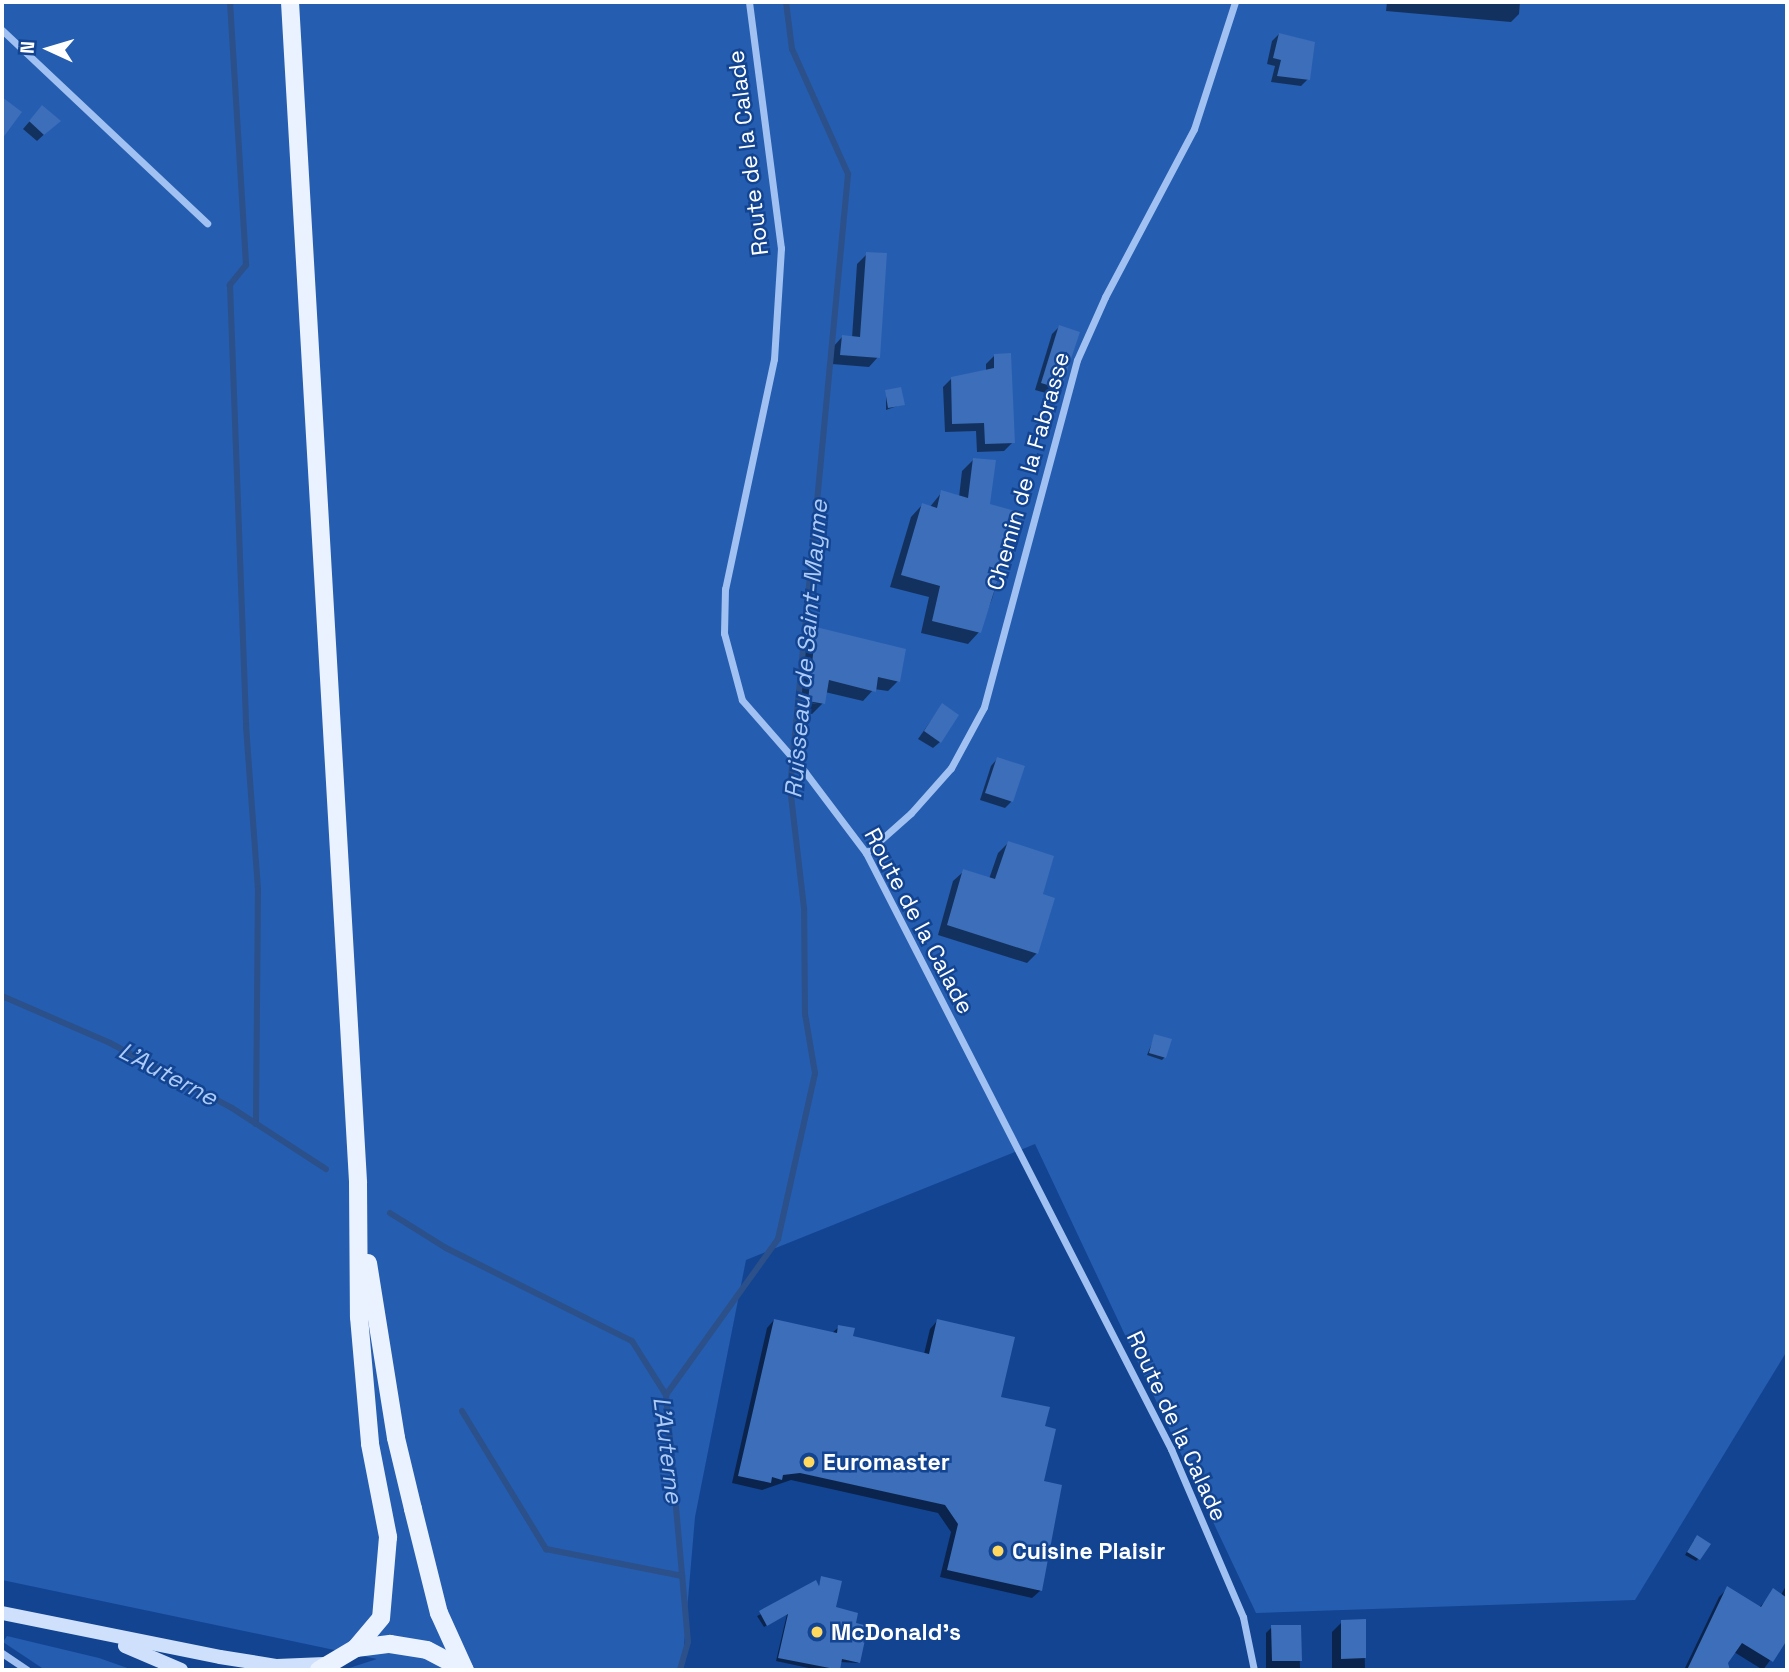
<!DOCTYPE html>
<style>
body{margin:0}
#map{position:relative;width:1789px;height:1672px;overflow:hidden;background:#134491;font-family:"Space Grotesk",sans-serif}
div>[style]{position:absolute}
.green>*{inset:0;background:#255db0}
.shadow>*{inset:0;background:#0007}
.stream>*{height:6px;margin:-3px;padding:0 3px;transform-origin:3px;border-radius:3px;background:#2c5089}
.building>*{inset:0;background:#3c6eb9}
.minor>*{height:7px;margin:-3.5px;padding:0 3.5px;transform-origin:3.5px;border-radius:3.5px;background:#a0c1f1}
.secondary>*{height:14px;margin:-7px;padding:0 7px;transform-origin:7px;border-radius:7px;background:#cee0fc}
.primary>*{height:18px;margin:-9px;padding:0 9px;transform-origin:9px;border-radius:9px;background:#eaf1ff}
.dots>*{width:19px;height:19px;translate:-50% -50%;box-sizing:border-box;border:4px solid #134491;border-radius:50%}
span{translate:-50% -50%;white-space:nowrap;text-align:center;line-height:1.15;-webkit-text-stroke:5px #134491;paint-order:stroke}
.street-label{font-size:23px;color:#fff}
.poi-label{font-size:23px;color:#fff;font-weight:700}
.left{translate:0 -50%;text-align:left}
.water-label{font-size:24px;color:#accbf8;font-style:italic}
.frame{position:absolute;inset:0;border:4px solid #fff;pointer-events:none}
.north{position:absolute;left:14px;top:14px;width:70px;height:70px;-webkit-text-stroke:5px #134491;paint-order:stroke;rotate:274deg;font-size:19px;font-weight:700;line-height:28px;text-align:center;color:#fff}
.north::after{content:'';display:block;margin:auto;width:24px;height:32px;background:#fff;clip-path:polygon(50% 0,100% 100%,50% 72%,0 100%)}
</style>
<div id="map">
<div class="green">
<div style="clip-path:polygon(2px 2px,1787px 2px,1787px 1351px,1635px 1600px,1256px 1613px,1035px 1144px,746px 1260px,695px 1517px,682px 1670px,343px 1670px,377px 1659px,2px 1580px)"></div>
<div style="clip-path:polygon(7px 1636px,99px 1658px,133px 1670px,45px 1670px,3px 1642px)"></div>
</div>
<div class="shadow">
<div style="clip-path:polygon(1387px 2px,1520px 2px,1519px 14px,1511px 22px,1386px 11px)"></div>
<div style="clip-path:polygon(1279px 34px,1308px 79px,1301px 86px,1271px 82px,1275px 66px,1267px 64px,1272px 41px)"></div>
<div style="clip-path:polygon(36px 114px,52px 127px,37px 141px,23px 129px)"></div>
<div style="clip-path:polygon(867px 254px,878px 357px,869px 367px,832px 364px,833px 347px,842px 337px,852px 338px,857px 264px)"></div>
<div style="clip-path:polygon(1059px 327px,1060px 388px,1053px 395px,1035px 390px,1052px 334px)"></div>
<div style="clip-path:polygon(994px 356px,1013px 442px,1004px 451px,977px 452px,976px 431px,945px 432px,943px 387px,952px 378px,986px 371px,986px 364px)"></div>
<div style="clip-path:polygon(886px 392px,903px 404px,886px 410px)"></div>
<div style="clip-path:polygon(974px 459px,988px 505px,1017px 513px,992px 599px,979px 632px,968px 644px,921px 633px,929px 597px,890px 587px,911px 517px,922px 505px,929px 508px,942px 492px,959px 497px,962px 471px)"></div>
<div style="clip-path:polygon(816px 629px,898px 681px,888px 691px,874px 689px,863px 701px,825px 692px,823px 703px,812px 714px,798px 711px,799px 701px,817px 704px,799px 699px,806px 640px)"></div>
<div style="clip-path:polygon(942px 705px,940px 742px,933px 748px,918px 739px)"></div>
<div style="clip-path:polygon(997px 759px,1011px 802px,1005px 808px,980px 800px,991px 766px)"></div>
<div style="clip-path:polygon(1008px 843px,1041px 895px,1037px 953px,1027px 963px,938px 935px,953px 881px,964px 871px,989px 879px,998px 853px)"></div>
<div style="clip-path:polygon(1155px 1036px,1165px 1057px,1162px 1060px,1147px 1055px)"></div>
<div style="clip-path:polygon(774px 1320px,832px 1333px,839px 1327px,851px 1338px,924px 1354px,930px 1329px,937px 1321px,999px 1398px,1043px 1427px,1042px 1482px,1060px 1487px,1040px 1591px,1032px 1598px,940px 1577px,951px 1532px,938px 1513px,791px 1480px,762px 1490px,732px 1483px,767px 1328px)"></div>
<div style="clip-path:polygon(1694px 1540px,1699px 1558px,1696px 1561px,1685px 1555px)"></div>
<div style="clip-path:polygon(822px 1578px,833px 1609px,854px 1624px,858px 1663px,840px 1662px,838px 1670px,818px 1670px,776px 1661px,787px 1614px,764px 1627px,757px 1616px,818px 1587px)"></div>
<div style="clip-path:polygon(1787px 1584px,1787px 1637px,1763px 1670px,1734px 1652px,1726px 1663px,1728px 1670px,1684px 1670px,1719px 1597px,1727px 1589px,1759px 1608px,1774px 1591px,1781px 1595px)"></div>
<div style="clip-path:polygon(1364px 1621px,1365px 1670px,1332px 1670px,1332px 1632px,1342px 1622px)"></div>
<div style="clip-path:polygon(1299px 1626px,1300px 1668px,1266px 1670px,1266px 1633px,1272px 1627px)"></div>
</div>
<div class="stream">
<div style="left:230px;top:2px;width:263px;rotate:86.5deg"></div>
<div style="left:246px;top:265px;width:26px;rotate:129deg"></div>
<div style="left:230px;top:285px;width:441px;rotate:87.9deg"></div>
<div style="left:246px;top:726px;width:163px;rotate:85.8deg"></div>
<div style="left:258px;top:889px;width:235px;rotate:90.5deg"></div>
<div style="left:2px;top:996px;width:118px;rotate:23.5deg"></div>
<div style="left:110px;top:1043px;width:138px;rotate:28deg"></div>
<div style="left:232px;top:1108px;width:112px;rotate:33deg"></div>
<div style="left:390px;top:1213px;width:66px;rotate:32deg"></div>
<div style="left:446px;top:1248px;width:208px;rotate:26.6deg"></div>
<div style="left:632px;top:1341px;width:64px;rotate:57.8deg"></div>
<div style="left:666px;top:1395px;width:248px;rotate:84.9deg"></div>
<div style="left:688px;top:1642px;width:29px;rotate:106deg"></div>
<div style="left:666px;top:1395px;width:192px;rotate:-54.3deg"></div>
<div style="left:778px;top:1239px;width:170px;rotate:-77.4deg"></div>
<div style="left:815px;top:1073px;width:60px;rotate:-99.6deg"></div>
<div style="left:805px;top:1014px;width:106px;rotate:-90.5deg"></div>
<div style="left:804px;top:908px;width:122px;rotate:-96.6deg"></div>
<div style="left:790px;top:787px;width:616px;rotate:-84.59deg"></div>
<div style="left:848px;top:174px;width:137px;rotate:-114.1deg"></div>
<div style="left:792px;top:49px;width:47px;rotate:-97.3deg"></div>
<div style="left:462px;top:1411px;width:162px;rotate:58.7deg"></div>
<div style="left:546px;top:1549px;width:139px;rotate:11.2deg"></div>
</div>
<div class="building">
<div style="clip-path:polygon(1279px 33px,1315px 42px,1310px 80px,1277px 76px,1281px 60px,1273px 58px)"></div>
<div style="clip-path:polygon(2px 97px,22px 112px,2px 139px)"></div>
<div style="clip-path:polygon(42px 105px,61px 121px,44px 135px,29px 121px)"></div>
<div style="clip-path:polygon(866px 252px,887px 253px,880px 358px,840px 355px,842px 335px,860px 337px)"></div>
<div style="clip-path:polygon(1059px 325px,1080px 332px,1061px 389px,1041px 383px)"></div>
<div style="clip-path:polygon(1011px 353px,1015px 443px,985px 444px,984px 423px,952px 424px,951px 377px,994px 368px,994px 354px)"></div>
<div style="clip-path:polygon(901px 387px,905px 405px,888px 408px,885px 390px)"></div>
<div style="clip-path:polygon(973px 458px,996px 460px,990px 504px,1019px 512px,981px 633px,932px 621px,940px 586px,901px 575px,922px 503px,937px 508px,941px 490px,968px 498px)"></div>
<div style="clip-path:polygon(816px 627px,906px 649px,900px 682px,878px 677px,876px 692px,829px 680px,825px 704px,808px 701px)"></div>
<div style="clip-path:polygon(942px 703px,959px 715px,941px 743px,924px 731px)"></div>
<div style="clip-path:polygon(997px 757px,1025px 766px,1013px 802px,985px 793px)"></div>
<div style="clip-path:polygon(1008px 841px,1054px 856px,1043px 894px,1055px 898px,1038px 954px,947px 925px,963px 869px,995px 879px)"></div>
<div style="clip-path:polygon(1154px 1034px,1172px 1039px,1166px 1058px,1149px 1053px)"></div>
<div style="clip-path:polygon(774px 1319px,837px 1333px,838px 1325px,855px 1328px,853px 1336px,929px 1354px,937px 1319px,1015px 1337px,1001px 1397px,1050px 1407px,1045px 1426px,1056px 1429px,1044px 1481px,1062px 1485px,1042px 1591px,947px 1570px,958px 1524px,945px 1505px,800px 1473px,783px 1475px,782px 1480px,772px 1477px,771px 1483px,738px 1476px)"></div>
<div style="clip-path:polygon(1697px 1535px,1711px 1544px,1700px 1560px,1687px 1552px)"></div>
<div style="clip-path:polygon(821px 1576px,842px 1581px,836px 1607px,858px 1613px,856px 1623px,868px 1626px,860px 1663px,842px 1659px,840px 1670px,778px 1658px,788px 1614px,767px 1626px,759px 1611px,816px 1580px,819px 1586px)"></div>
<div style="clip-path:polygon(1727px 1586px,1761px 1607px,1773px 1588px,1787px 1598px,1787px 1640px,1773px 1662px,1742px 1643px,1728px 1663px,1730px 1670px,1687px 1670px)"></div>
<div style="clip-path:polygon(1366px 1619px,1366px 1658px,1341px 1659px,1341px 1620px)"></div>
<div style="clip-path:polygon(1271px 1625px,1301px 1625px,1302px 1661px,1272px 1661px)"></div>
</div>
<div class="minor">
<div style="left:749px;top:2px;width:248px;rotate:82.6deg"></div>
<div style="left:781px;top:248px;width:111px;rotate:93.6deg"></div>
<div style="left:774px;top:359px;width:235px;rotate:102deg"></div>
<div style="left:725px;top:589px;width:44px;rotate:91.3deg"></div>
<div style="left:724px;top:633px;width:69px;rotate:75deg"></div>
<div style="left:742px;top:700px;width:96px;rotate:48.8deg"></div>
<div style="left:805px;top:772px;width:101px;rotate:53deg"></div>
<div style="left:866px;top:853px;width:670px;rotate:62.9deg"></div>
<div style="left:1171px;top:1449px;width:183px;rotate:66.8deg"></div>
<div style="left:1243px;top:1617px;width:54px;rotate:78.3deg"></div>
<div style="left:2px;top:30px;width:282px;rotate:43.3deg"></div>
<div style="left:866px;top:853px;width:60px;rotate:-41.6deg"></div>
<div style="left:911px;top:813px;width:60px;rotate:-48.4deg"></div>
<div style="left:951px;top:768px;width:69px;rotate:-61.6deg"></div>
<div style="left:984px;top:707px;width:359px;rotate:-75deg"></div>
<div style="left:1077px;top:360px;width:69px;rotate:-66deg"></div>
<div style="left:1105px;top:297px;width:190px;rotate:-62.1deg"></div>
<div style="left:1194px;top:129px;width:133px;rotate:-72.1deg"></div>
<div style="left:2px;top:1653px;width:30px;rotate:34deg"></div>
</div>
<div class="secondary">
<div style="left:2px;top:1613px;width:222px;rotate:11.4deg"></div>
<div style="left:220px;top:1657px;width:58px;rotate:9deg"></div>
<div style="left:277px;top:1666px;width:48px;rotate:-2.4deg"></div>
<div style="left:125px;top:1646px;width:61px;rotate:23.2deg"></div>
</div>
<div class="primary">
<div style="left:290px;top:2px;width:1183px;rotate:86.7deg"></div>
<div style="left:358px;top:1183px;width:134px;rotate:89.6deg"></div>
<div style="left:359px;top:1317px;width:127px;rotate:85deg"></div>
<div style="left:370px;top:1444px;width:95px;rotate:79deg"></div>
<div style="left:388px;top:1537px;width:81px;rotate:94.9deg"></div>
<div style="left:381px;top:1618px;width:39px;rotate:130deg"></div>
<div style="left:368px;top:1263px;width:177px;rotate:80.9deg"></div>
<div style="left:396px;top:1438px;width:73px;rotate:76.5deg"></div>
<div style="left:413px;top:1509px;width:107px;rotate:76deg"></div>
<div style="left:439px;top:1613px;width:60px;rotate:65.6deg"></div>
<div style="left:319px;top:1670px;width:43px;rotate:-30.7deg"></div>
<div style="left:356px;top:1648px;width:34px;rotate:-7deg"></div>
<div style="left:390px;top:1644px;width:37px;rotate:9deg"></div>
<div style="left:427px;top:1650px;width:43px;rotate:27.8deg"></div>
</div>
<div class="dots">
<div style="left:809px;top:1462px;background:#ffd860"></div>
<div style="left:998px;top:1551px;background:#ffd860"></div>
<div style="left:817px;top:1632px;background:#ffd860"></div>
</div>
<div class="street-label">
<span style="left:748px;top:153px;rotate:-97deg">Route de la Calade</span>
<span style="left:1028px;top:471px;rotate:-74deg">Chemin de la Fabrasse</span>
<span style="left:919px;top:921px;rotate:62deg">Route de la Calade</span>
<span style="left:1177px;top:1426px;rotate:65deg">Route de la Calade</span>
</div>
<div class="poi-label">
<span class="left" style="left:823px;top:1462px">Euromaster</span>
<span class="left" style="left:1012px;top:1551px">Cuisine Plaisir</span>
<span class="left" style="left:831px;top:1632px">McDonald's</span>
</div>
<div class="water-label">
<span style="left:806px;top:649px;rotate:-85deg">Ruisseau de Saint-Mayme</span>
<span style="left:168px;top:1074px;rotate:28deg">L'Auterne</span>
<span style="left:668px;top:1450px;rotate:83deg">L'Auterne</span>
</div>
<div class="frame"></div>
<div class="north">N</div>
</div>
